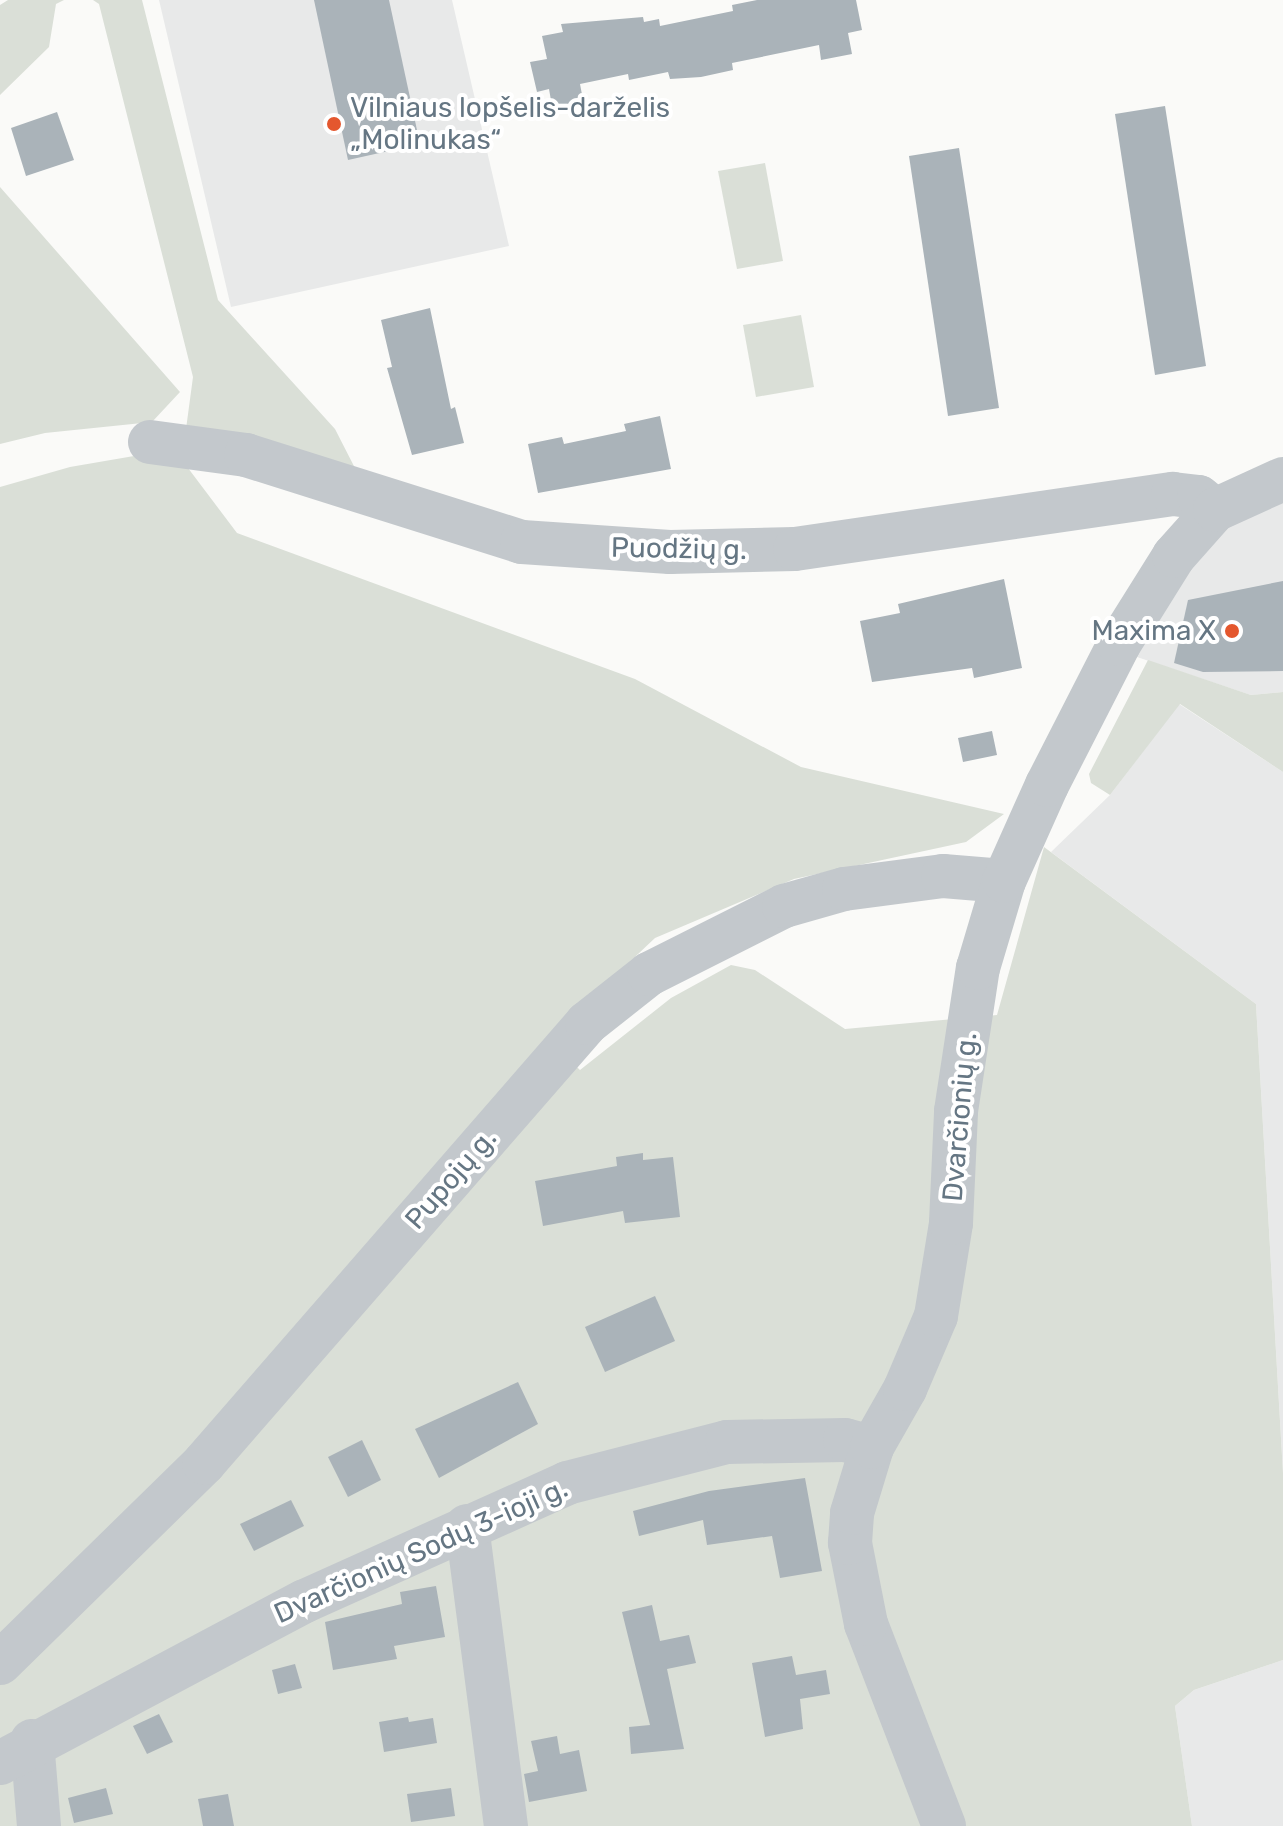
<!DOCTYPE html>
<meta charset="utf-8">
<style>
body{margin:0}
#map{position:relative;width:1283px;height:1826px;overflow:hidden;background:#fafaf8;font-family:Rubik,sans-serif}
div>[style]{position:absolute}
.built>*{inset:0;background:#e8e9e9}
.green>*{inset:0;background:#dadfd7}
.building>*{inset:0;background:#aab3b9}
.minor>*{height:44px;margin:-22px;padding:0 22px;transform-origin:22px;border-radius:22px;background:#c3c8cc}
.dots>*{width:22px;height:22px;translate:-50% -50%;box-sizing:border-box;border:4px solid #fff;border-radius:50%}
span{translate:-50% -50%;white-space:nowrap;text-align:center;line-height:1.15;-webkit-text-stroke:8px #fff;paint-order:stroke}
.poi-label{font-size:28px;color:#657683}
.left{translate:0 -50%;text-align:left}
.right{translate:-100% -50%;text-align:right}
.street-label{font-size:28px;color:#657683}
</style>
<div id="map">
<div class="built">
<div style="clip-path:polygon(159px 0,452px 0,509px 246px,231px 307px)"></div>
<div style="clip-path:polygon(1283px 494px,1283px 692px,1251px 695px,1134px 656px,1220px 522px)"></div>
<div style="clip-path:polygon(1179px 704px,1283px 772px,1283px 1473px,1256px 1004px,1051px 852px,1110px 795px)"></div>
<div style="clip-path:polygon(1283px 1660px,1283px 1826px,1192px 1826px,1175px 1706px,1194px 1690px)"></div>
</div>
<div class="green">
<div style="clip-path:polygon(8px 0,64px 0,56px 4px,49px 47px,0 95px,0 5px)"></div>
<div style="clip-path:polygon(93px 0,142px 0,218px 300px,335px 429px,358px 474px,186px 429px,193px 377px,99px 4px)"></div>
<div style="clip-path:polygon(765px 163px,783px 261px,737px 269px,718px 171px)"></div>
<div style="clip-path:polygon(0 187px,180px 392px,152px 422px,45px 433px,0 444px)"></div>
<div style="clip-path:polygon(801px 315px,814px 387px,756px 397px,743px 325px)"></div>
<div style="clip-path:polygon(163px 451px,188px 468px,237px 533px,635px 679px,801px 767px,1004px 814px,966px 842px,794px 879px,655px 938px,548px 1039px,580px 1070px,671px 998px,731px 965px,755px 970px,845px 1029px,997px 1015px,1044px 847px,1256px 1004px,1283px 1473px,1283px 1660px,1194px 1690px,1175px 1706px,1192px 1826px,0 1826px,0 487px,70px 467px)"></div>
<div style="clip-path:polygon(1148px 660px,1251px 695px,1283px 692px,1283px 772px,1180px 704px,1110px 795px,1091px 783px,1089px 774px)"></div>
</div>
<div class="building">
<div style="clip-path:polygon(314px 0,389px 0,420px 144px,348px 160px)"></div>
<div style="clip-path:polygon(757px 0,856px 0,862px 30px,848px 33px,852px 54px,821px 60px,819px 45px,732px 63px,733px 70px,701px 77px,670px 79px,668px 72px,629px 80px,628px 74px,580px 84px,584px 105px,553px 112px,549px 89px,537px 92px,530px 62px,547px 59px,542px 36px,563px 32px,561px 24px,643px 17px,644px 22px,659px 19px,660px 26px,733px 11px,732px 5px)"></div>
<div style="clip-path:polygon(1165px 106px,1206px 366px,1155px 375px,1115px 114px)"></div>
<div style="clip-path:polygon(57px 112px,74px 160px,26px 176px,11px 128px)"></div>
<div style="clip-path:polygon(959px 148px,999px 408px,948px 416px,909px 156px)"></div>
<div style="clip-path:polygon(430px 308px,451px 409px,455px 407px,464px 443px,412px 455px,387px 368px,392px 367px,381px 320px)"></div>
<div style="clip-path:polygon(660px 416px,671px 469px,538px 493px,528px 444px,562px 437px,564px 444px,626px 431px,624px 424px)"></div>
<div style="clip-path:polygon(1004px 579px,1022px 668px,974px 678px,972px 668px,872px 682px,860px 621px,900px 613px,898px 604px)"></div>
<div style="clip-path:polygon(1283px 581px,1283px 671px,1203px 672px,1174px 663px,1188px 600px)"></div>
<div style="clip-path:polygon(992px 731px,997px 755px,963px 762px,958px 738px)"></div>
<div style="clip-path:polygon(643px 1153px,643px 1160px,673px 1157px,680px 1217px,625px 1223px,623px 1211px,543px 1226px,535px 1181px,617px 1166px,616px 1157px)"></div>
<div style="clip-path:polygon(655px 1296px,675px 1341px,605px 1372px,585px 1327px)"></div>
<div style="clip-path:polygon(518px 1382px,538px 1424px,439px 1478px,415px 1429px)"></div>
<div style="clip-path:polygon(362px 1440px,381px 1480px,348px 1497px,328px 1457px)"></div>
<div style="clip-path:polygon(805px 1478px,822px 1571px,780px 1578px,772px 1536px,707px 1545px,703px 1520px,639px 1536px,633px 1511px,709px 1491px)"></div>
<div style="clip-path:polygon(291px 1500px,304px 1526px,254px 1551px,240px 1524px)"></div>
<div style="clip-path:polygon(436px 1586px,445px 1637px,394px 1646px,397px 1659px,333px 1670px,325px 1622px,402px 1604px,400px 1592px)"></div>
<div style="clip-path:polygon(652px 1605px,660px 1641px,689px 1635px,696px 1663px,667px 1669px,684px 1749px,631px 1754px,629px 1727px,650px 1725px,622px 1612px)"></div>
<div style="clip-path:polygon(792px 1656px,796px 1675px,826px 1670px,830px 1694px,800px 1699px,803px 1729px,765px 1737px,752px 1663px)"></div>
<div style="clip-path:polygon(295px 1664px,302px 1688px,278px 1694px,272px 1670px)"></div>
<div style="clip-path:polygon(159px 1714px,173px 1742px,147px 1754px,133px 1726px)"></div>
<div style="clip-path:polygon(408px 1717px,409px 1722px,433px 1718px,437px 1743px,384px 1752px,379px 1722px)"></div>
<div style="clip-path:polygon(557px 1736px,560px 1754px,579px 1750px,587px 1791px,529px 1802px,524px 1774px,538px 1771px,531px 1741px)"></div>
<div style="clip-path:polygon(106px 1788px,113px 1814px,74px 1823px,68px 1798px)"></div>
<div style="clip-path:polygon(451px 1788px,455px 1816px,411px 1822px,407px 1794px)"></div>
<div style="clip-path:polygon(228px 1794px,234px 1826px,203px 1826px,198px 1799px)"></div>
</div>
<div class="minor">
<div style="left:150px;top:442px;width:97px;rotate:7.7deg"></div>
<div style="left:246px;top:455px;width:289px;rotate:17.5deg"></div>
<div style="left:522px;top:542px;width:148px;rotate:3.9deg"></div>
<div style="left:670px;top:552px;width:125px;rotate:-1.4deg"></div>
<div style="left:795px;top:549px;width:382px;rotate:-8.3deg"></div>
<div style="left:1173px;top:494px;width:26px;rotate:7deg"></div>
<div style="left:1199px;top:497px;width:21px;rotate:39deg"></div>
<div style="left:467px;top:1526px;width:303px;rotate:82.6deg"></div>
<div style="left:0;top:1663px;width:286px;rotate:-44.4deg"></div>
<div style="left:204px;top:1463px;width:583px;rotate:-48.96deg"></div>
<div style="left:587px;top:1023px;width:79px;rotate:-38.3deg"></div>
<div style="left:649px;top:974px;width:151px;rotate:-26.7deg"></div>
<div style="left:784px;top:906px;width:62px;rotate:-15.8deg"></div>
<div style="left:844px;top:889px;width:100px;rotate:-7.5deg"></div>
<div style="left:943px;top:876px;width:61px;rotate:4.7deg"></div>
<div style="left:32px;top:1741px;width:85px;rotate:85.3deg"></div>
<div style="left:0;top:1763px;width:345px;rotate:-28deg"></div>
<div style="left:305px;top:1601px;width:287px;rotate:-24.2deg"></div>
<div style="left:567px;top:1483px;width:165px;rotate:-14.4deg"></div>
<div style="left:727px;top:1442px;width:118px;rotate:-1deg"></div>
<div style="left:845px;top:1440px;width:28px;rotate:15deg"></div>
<div style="left:944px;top:1826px;width:217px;rotate:-111.1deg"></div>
<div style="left:866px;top:1624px;width:83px;rotate:-101.2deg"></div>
<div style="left:850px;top:1543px;width:30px;rotate:-86deg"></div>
<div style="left:852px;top:1513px;width:69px;rotate:-73.1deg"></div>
<div style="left:872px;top:1447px;width:67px;rotate:-60.4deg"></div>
<div style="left:905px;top:1389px;width:79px;rotate:-67deg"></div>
<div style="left:936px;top:1316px;width:94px;rotate:-80.8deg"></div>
<div style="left:951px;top:1223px;width:112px;rotate:-87.4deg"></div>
<div style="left:956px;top:1111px;width:145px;rotate:-81.3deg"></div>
<div style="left:978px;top:968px;width:91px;rotate:-73.4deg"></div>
<div style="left:1004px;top:881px;width:105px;rotate:-65.9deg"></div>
<div style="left:1047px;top:785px;width:158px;rotate:-62.9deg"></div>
<div style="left:1119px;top:644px;width:104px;rotate:-58deg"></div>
<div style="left:1174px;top:556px;width:62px;rotate:-48.3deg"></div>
<div style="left:1215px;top:510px;width:75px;rotate:-24.5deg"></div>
</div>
<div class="dots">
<div style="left:334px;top:124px;background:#e4572e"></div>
<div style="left:1232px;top:631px;background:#e4572e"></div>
</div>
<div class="poi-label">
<span class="left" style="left:350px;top:124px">Vilniaus lopšelis-darželis<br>„Molinukas“</span>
<span class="right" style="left:1216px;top:631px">Maxima X</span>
</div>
<div class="street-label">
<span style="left:679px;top:549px;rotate:1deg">Puodžių g.</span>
<span style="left:960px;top:1117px;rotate:-85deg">Dvarčionių g.</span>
<span style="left:451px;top:1179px;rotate:-49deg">Pupojų g.</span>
<span style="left:421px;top:1551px;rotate:-24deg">Dvarčionių Sodų 3-ioji g.</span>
</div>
</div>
